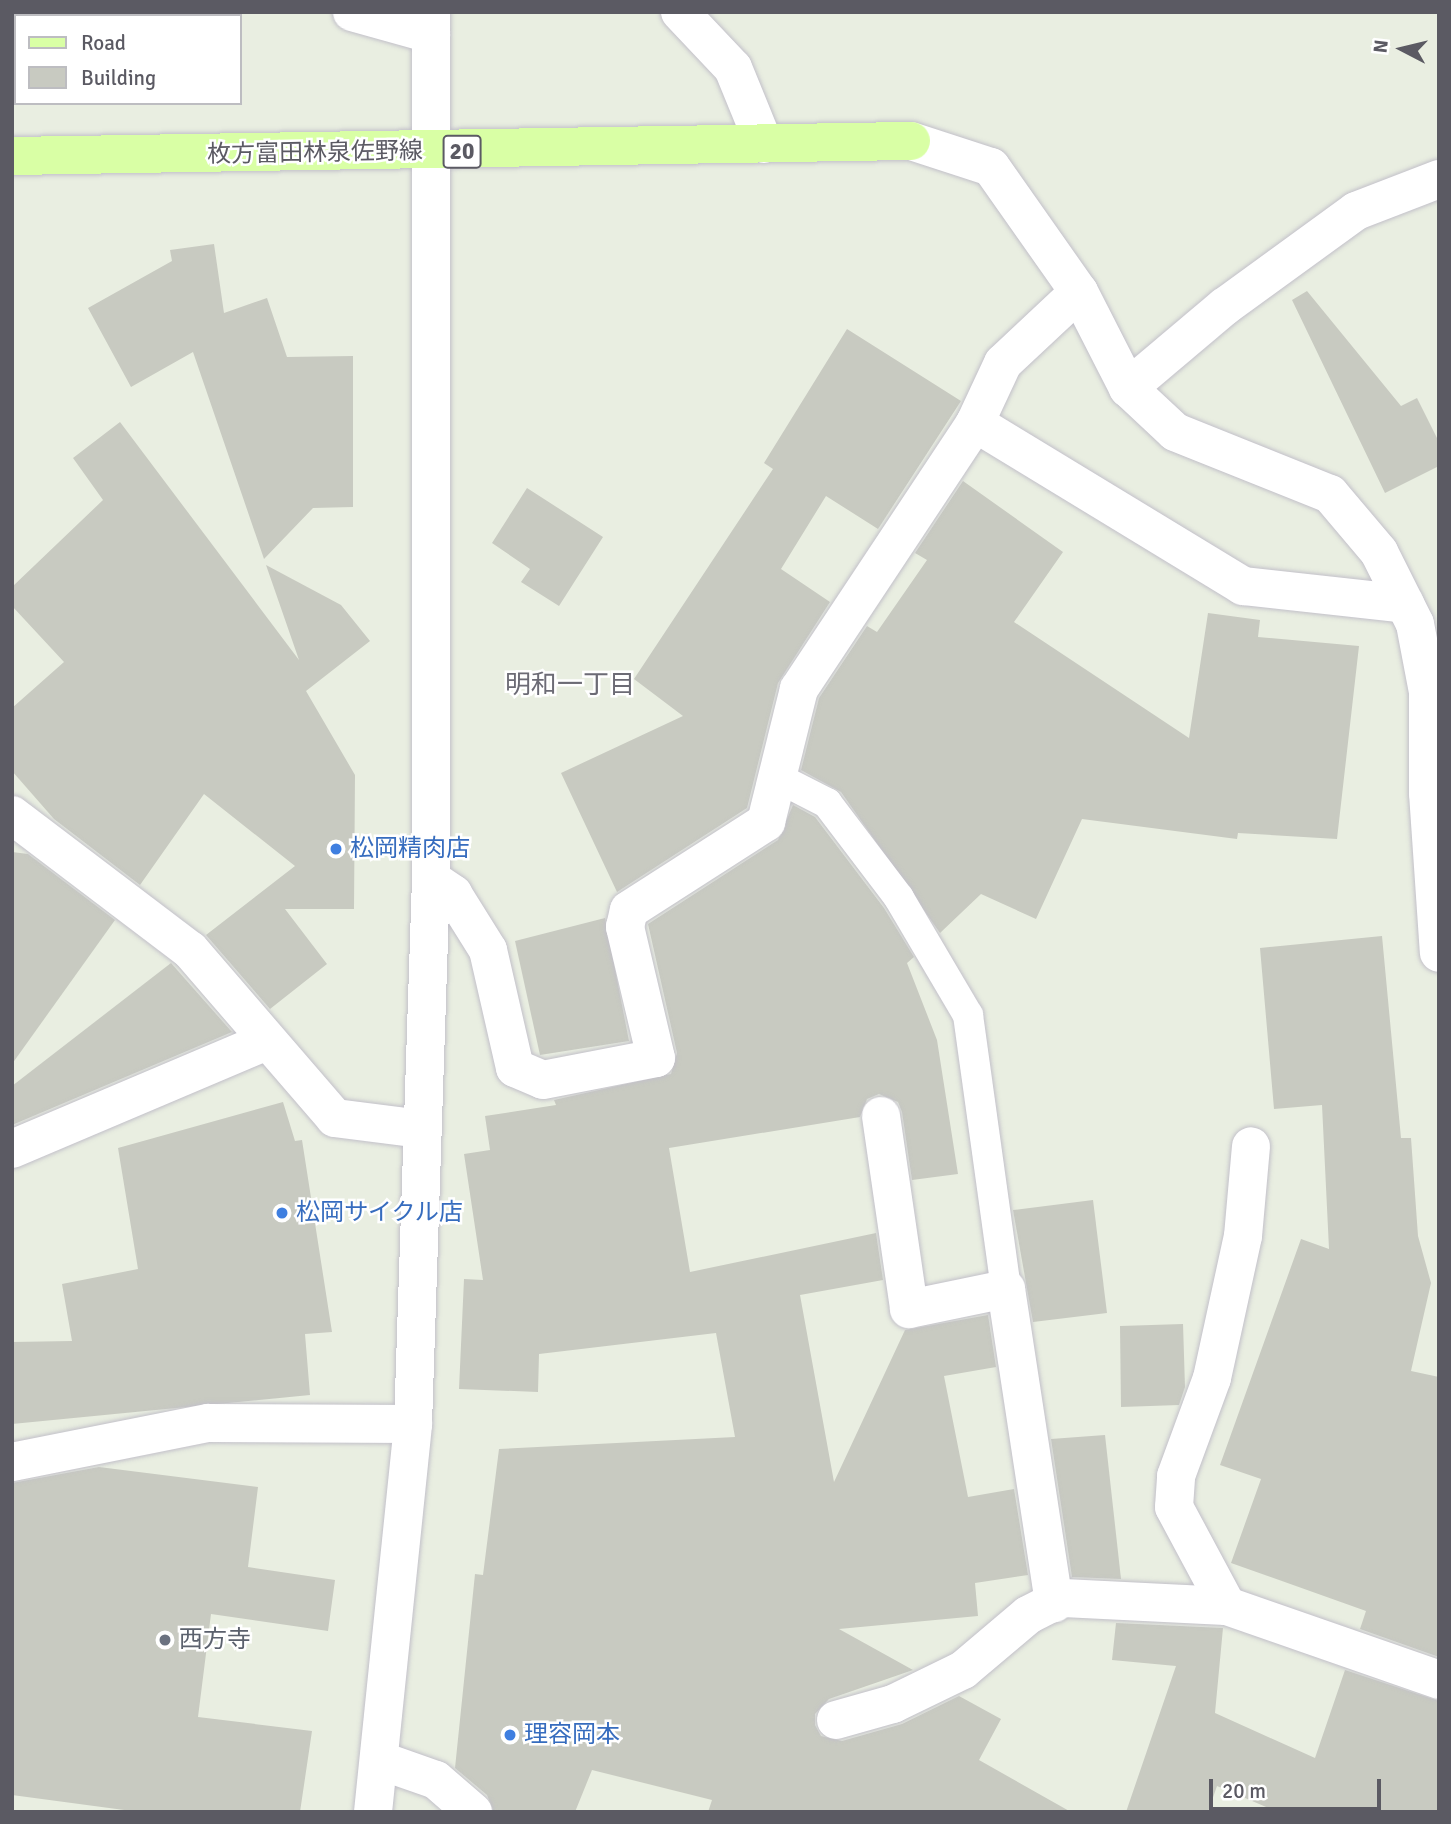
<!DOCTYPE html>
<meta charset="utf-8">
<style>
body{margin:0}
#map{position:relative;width:1451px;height:1824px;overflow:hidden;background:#e9eee1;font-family:Signika,"Noto Sans JP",sans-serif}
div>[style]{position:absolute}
.building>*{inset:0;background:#c8cac1}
.roads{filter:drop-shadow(0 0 2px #c2c0c9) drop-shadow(0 0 2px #c2c0c9)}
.service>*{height:30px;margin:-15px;padding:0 15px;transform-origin:15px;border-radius:15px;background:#fff}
.minor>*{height:38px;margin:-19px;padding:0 19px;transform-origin:19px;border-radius:19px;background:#fff}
.tertiary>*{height:38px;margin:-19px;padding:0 19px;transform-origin:19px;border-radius:19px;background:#fff}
.primary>*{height:38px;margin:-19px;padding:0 19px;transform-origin:19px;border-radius:19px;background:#d9ffa5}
.dots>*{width:19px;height:19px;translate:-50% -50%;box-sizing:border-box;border:4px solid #fff;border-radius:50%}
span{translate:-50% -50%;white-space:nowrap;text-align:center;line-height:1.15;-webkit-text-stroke:5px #fff;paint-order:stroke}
.shield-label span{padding:2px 5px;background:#fff;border:2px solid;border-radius:5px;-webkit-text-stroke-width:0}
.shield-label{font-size:23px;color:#5b5a63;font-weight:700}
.street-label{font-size:24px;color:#5b5a63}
.shop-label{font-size:24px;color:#366cbe}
.left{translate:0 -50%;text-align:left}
.worship-label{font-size:24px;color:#5b616d}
.neighbourhood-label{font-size:26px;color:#6c6b75}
.frame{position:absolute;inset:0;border:14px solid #5b5a63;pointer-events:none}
.legend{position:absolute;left:14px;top:14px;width:228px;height:91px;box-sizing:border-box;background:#fff;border:2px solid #bdbdc1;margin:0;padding:9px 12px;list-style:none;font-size:21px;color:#5b5a63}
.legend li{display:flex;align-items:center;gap:14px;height:35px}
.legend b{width:35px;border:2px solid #bdbdc1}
.north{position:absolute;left:1367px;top:14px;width:70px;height:70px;-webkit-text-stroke:5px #fff;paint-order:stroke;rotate:277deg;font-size:19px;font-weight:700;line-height:28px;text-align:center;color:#5b5a63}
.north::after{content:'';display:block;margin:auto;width:24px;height:32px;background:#5b5a63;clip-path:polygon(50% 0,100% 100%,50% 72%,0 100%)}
.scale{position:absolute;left:1209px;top:1779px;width:172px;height:32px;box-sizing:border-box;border:4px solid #5b5a63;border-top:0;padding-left:9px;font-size:21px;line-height:24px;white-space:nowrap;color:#5b5a63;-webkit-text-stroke:5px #fff;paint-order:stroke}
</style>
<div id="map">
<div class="building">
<div style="clip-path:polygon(214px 244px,224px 313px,267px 298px,287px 357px,353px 356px,353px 507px,313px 508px,264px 559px,193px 352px,131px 387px,88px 308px,172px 261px,170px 250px)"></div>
<div style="clip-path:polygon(1307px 291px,1401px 406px,1417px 398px,1439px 442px,1439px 466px,1385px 493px,1292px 300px)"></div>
<div style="clip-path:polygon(847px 329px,961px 401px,878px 529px,826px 496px,781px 569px,830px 602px,778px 683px,747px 808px,617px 892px,561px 773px,683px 716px,634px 679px,773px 469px,764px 463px)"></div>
<div style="clip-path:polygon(120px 422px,299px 660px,266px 565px,341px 605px,370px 641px,306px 691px,355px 775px,354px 909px,285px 909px,327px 964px,270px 1009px,206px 935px,295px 866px,204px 794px,140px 885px,54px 819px,12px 771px,12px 708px,64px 662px,12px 606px,12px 587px,103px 500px,73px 458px)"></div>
<div style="clip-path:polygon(963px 481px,1063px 552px,1014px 622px,1189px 738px,1208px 613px,1260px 620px,1258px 637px,1359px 646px,1337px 839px,1238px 833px,1237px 839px,1082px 819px,1036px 919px,981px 894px,940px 933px,841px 792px,801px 770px,819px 698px,867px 626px,877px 632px,927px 560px,915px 553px)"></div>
<div style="clip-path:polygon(527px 488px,603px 537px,559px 606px,521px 582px,530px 569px,492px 543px)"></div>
<div style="clip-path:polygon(793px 805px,815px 817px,884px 908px,914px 957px,907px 963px,937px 1040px,958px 1174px,912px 1180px,902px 1112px,898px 1102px,879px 1094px,867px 1099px,860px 1117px,669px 1148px,690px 1272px,876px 1233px,883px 1280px,800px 1295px,834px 1482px,905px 1330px,988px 1315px,996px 1367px,944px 1376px,968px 1497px,1014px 1489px,1028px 1575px,975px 1583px,978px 1616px,839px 1629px,913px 1670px,829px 1699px,815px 1714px,815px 1725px,821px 1736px,842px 1741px,902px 1724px,959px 1696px,1001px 1719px,979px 1760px,1071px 1812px,708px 1812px,712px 1800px,592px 1770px,575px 1812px,494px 1812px,487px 1795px,455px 1768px,475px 1574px,483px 1575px,499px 1449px,735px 1437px,716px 1333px,539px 1354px,538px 1392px,459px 1389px,464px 1279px,483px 1280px,464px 1154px,490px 1150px,485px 1116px,556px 1105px,554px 1100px,671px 1074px,677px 1053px,648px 924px,778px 840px)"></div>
<div style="clip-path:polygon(12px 852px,28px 854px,115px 920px,12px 1064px)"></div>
<div style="clip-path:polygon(605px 918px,629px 1041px,540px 1055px,515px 941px)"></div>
<div style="clip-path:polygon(1382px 936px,1401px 1138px,1411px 1138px,1418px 1236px,1431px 1283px,1411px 1371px,1439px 1377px,1439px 1657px,1360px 1629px,1366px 1611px,1231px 1563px,1261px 1479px,1220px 1465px,1301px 1239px,1329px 1249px,1322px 1105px,1274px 1109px,1260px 948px)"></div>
<div style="clip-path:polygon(171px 963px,232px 1032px,12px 1125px,12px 1086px)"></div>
<div style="clip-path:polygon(283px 1102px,295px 1141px,302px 1140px,332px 1332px,305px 1334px,310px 1395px,12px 1424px,12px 1342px,72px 1341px,62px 1284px,138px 1269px,118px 1148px)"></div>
<div style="clip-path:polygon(1093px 1200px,1107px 1313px,1033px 1322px,1013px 1210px)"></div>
<div style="clip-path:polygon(1183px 1324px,1185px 1387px,1179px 1405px,1121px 1407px,1120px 1326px)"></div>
<div style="clip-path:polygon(1105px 1435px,1121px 1579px,1072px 1577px,1051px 1439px)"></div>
<div style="clip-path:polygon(99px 1467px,258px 1487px,248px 1567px,335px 1580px,328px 1631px,211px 1614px,198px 1717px,312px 1731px,300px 1812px,139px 1812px,12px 1795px,12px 1483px)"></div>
<div style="clip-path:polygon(1116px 1623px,1223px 1628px,1215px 1713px,1315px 1758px,1345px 1670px,1439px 1701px,1439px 1812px,1278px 1812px,1217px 1786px,1208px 1812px,1126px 1812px,1176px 1666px,1112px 1660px)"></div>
</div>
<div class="roads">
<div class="service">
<div style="left:780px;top:779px;width:53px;rotate:27.1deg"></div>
<div style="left:827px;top:803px;width:119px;rotate:52.8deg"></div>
<div style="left:899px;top:898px;width:136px;rotate:59.5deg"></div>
<div style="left:968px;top:1015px;width:277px;rotate:82.1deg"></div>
</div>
<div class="minor">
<div style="left:352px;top:12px;width:82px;rotate:15.6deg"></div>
<div style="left:680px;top:12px;width:77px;rotate:46.6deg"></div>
<div style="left:733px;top:68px;width:82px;rotate:67.8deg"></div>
<div style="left:1128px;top:388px;width:126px;rotate:-40.2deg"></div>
<div style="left:1224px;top:307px;width:163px;rotate:-36deg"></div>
<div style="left:1356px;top:211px;width:89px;rotate:-21.1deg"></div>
<div style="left:975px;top:423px;width:314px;rotate:31.3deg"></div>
<div style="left:1243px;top:586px;width:163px;rotate:6.3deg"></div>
<div style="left:12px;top:815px;width:223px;rotate:37.2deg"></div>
<div style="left:190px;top:950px;width:222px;rotate:49.2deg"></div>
<div style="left:335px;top:1118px;width:87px;rotate:7.3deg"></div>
<div style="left:431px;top:879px;width:27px;rotate:34deg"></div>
<div style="left:453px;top:894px;width:66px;rotate:58deg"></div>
<div style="left:488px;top:950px;width:121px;rotate:77.1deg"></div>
<div style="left:515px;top:1068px;width:30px;rotate:23deg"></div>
<div style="left:543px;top:1080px;width:115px;rotate:-11deg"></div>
<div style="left:656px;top:1058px;width:135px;rotate:-103.3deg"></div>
<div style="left:625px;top:927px;width:17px;rotate:-77deg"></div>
<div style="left:629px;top:910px;width:163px;rotate:-32.7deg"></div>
<div style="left:766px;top:822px;width:137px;rotate:-76.1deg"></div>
<div style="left:799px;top:689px;width:319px;rotate:-56.5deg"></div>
<div style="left:975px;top:423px;width:66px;rotate:-65deg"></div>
<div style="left:1003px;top:363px;width:104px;rotate:-43.1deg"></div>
<div style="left:881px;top:1116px;width:195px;rotate:81.7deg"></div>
<div style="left:909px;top:1309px;width:99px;rotate:-11.7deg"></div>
<div style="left:1006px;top:1289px;width:318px;rotate:81.3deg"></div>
<div style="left:12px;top:1149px;width:276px;rotate:-23deg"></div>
<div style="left:12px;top:1462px;width:200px;rotate:-11.3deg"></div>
<div style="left:208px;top:1423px;width:205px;rotate:0.3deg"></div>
<div style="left:1227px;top:1606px;width:112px;rotate:-118.2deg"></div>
<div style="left:1174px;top:1507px;width:31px;rotate:-86deg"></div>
<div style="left:1176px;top:1476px;width:104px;rotate:-69.8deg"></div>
<div style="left:1212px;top:1378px;width:145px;rotate:-77.7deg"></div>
<div style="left:1243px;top:1236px;width:90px;rotate:-84.9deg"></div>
<div style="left:836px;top:1720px;width:59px;rotate:-15.7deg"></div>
<div style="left:893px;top:1704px;width:78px;rotate:-25.9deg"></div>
<div style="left:963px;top:1670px;width:85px;rotate:-40.2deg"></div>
<div style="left:1028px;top:1615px;width:38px;rotate:-27deg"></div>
<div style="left:1062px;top:1598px;width:165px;rotate:2.8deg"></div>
<div style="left:1227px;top:1606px;width:225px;rotate:19.2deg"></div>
<div style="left:379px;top:1760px;width:60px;rotate:19.3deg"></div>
<div style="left:436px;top:1780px;width:49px;rotate:40.9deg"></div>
</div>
<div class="tertiary">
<div style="left:911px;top:141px;width:84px;rotate:18deg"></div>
<div style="left:991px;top:167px;width:153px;rotate:54.9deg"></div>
<div style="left:1079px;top:292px;width:108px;rotate:63deg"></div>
<div style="left:1128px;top:388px;width:64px;rotate:43.1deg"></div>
<div style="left:1175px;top:432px;width:167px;rotate:21.8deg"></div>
<div style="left:1330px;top:494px;width:76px;rotate:49.8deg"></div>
<div style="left:1379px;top:552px;width:80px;rotate:63.4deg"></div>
<div style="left:1415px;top:624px;width:69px;rotate:79.2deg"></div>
<div style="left:1428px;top:692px;width:101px;rotate:90deg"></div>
<div style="left:1428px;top:793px;width:160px;rotate:86.1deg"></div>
<div style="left:373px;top:1812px;width:390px;rotate:-84.1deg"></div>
<div style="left:413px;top:1424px;width:545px;rotate:-88.11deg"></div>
<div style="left:431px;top:879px;width:867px;rotate:-90deg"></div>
</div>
<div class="primary">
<div style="left:12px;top:156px;width:899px;rotate:-0.96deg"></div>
</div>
</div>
<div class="dots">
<div style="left:336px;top:849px;background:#3f7fe0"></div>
<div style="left:282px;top:1213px;background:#3f7fe0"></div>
<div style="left:165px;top:1640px;background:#6b7280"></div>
<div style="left:510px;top:1735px;background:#3f7fe0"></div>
</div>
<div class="shield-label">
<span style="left:462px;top:152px">20</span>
</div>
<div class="street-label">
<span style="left:315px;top:153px;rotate:-1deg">枚方富田林泉佐野線</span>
</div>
<div class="shop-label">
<span class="left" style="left:350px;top:849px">松岡精肉店</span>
<span class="left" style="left:296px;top:1213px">松岡サイクル店</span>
<span class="left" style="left:524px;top:1735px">理容岡本</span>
</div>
<div class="worship-label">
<span class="left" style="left:179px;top:1640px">西方寺</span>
</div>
<div class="neighbourhood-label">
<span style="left:570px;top:686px">明和一丁目</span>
</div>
<div class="frame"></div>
<ul class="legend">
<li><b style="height:9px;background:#d9ffa5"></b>Road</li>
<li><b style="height:19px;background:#c8cac1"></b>Building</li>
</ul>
<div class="north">N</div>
<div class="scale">20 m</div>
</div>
